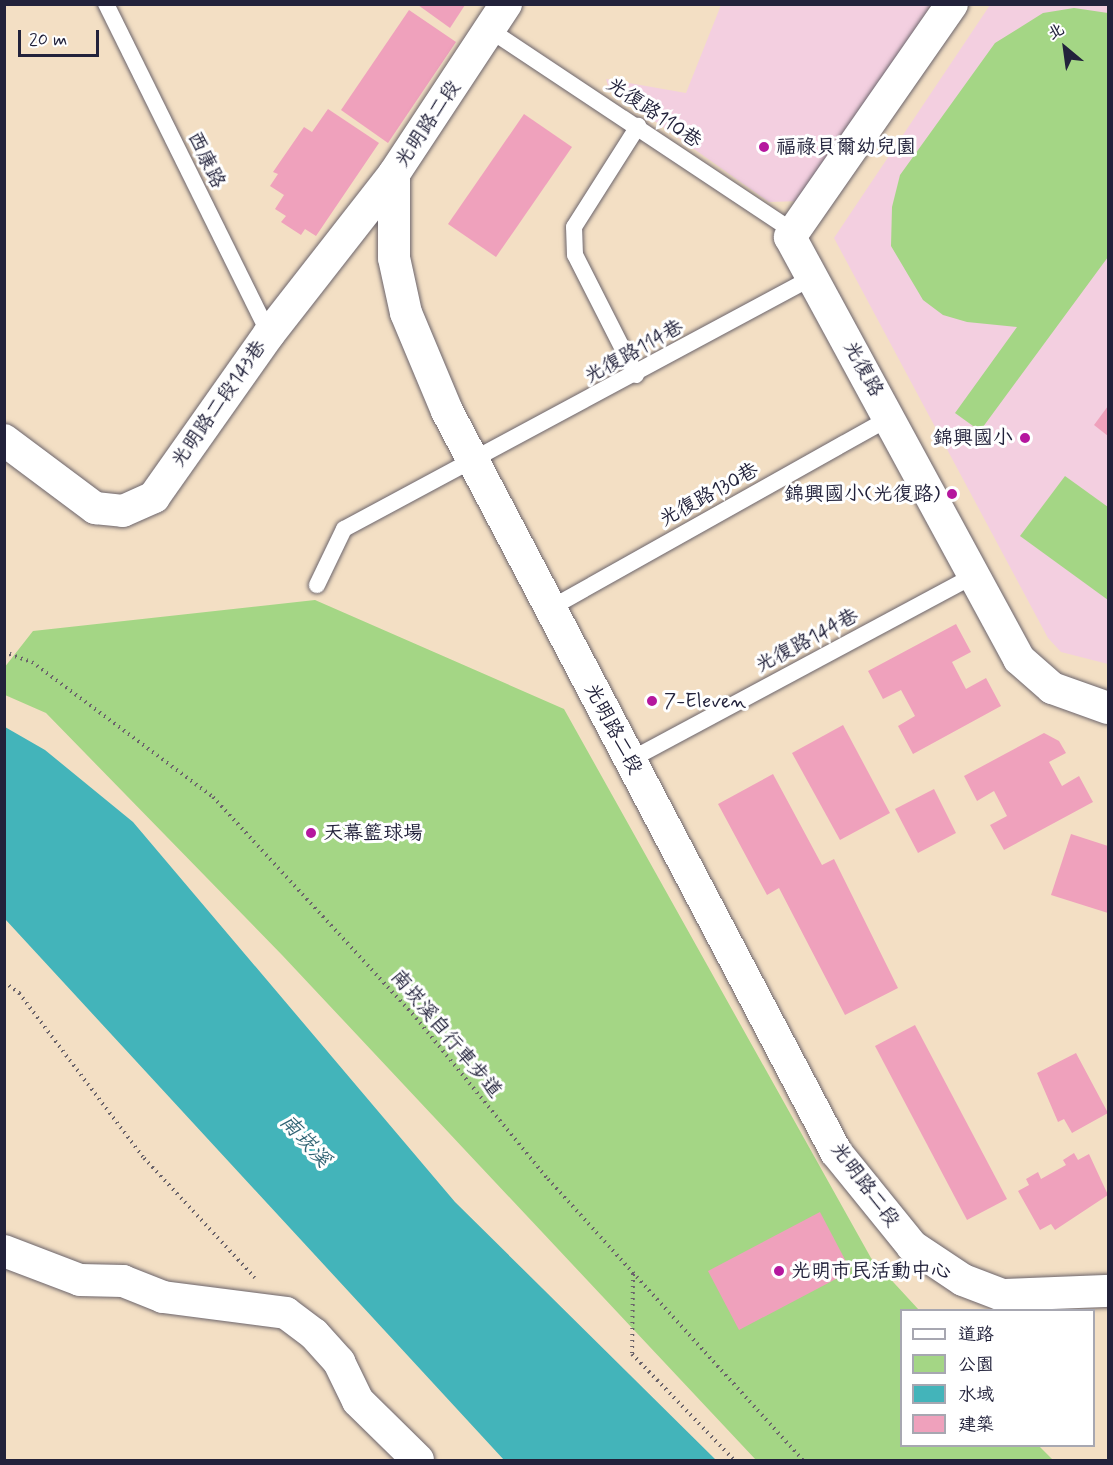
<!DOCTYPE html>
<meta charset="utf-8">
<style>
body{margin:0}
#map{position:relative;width:1113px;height:1465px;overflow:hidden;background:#f3dfc4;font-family:Mynerve,"LXGW WenKai TC",sans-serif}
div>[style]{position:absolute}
.built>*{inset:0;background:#f3cfe0}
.green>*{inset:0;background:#a4d685}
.water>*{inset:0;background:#43b4ba}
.building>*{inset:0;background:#efa1bc}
.path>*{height:4px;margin-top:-2px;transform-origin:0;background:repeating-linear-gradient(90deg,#6b646b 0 1.5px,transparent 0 6px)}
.roads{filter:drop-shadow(0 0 2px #6b646b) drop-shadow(0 0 2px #6b646b)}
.service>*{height:16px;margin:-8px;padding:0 8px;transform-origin:8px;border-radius:8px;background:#fff}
.minor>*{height:32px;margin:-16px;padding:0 16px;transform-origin:16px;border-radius:16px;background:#fff}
.dots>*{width:16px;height:16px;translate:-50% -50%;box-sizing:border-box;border:3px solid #fff;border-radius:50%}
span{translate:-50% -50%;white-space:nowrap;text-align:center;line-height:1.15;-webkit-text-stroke:6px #fff;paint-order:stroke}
.street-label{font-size:20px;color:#22223b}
.poi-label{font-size:20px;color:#22223b}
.left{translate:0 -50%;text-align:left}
.right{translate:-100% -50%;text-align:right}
.water-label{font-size:21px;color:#316474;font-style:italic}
.frame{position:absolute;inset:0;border:6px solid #22223b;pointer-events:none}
.legend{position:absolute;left:900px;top:1309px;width:195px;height:138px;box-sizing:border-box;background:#fff;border:2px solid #a7a7b1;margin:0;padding:8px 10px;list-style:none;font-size:18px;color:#22223b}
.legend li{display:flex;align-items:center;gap:12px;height:30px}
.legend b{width:30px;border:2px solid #a7a7b1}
.north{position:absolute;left:1035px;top:18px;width:60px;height:60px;-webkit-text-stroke:4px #fff;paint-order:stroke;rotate:331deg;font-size:16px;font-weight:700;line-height:24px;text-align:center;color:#22223b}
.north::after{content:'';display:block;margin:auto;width:21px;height:27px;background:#22223b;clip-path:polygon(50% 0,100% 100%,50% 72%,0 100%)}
.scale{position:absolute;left:18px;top:30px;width:81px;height:27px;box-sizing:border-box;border:3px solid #22223b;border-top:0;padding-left:8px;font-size:18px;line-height:21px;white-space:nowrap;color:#22223b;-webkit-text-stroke:4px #fff;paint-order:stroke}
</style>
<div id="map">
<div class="built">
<div style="clip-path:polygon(721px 5px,931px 5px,801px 201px,769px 202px,609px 89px,606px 79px,686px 93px)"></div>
<div style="clip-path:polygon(990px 5px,1108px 6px,1108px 664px,1061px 652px,1048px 638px,834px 238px)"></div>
</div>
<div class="green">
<div style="clip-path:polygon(1074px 8px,1108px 13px,1108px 257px,980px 431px,955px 413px,1017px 327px,967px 322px,943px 315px,923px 300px,891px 246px,892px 207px,900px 175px,995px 43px,1043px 13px)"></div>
<div style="clip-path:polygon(1065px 476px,1108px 507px,1108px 600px,1020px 536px)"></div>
<div style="clip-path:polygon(315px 600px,564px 709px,871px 1258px,919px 1310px,902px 1310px,902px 1446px,1039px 1446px,1053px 1460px,756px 1460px,282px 955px,46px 713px,5px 695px,4px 668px,33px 631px)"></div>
</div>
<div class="water">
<div style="clip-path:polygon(5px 727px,45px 750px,133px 822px,455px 1202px,716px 1460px,504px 1460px,5px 919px)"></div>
</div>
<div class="building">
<div style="clip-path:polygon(418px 5px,465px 5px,450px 28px)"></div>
<div style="clip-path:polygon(409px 10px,456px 42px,388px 143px,341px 110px)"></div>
<div style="clip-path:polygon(328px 109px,379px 143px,316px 236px,305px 229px,301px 235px,281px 222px,286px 216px,275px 209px,284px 195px,270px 186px,278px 174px,273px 172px,304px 127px,312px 132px)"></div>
<div style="clip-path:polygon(524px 114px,572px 147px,496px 257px,448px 224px)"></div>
<div style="clip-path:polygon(1108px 406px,1108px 436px,1094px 425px)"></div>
<div style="clip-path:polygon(956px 624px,971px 652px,952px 662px,966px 689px,986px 678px,1001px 706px,913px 754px,898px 726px,915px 716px,901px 690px,883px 699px,868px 671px)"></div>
<div style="clip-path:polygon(843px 725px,890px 813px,840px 840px,792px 753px)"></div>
<div style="clip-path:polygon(1044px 733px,1059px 741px,1066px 753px,1049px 762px,1062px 786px,1079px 776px,1093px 802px,1004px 850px,990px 825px,1007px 816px,994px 791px,977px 801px,964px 776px)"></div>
<div style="clip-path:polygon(773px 774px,822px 865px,834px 859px,898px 988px,845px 1015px,779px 888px,767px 895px,718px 804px)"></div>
<div style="clip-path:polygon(934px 789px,956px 833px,918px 853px,895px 809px)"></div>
<div style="clip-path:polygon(1071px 834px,1108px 846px,1108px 913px,1051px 895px)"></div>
<div style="clip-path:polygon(915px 1025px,1007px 1199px,967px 1220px,875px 1046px)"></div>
<div style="clip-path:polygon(1076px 1053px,1108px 1113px,1072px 1133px,1064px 1119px,1058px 1122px,1037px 1073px)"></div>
<div style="clip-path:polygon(1074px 1153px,1078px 1160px,1089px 1154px,1108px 1195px,1055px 1230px,1051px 1224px,1040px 1230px,1018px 1191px,1029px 1185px,1026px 1179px,1038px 1172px,1041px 1179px,1066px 1165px,1063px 1160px)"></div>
<div style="clip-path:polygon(820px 1212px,851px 1271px,739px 1330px,708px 1271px)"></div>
</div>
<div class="path">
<div style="left:4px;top:652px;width:30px;rotate:20deg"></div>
<div style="left:32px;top:662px;width:226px;rotate:36.7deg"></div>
<div style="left:213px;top:797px;width:300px;rotate:47.4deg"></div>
<div style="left:416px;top:1018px;width:208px;rotate:50.7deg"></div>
<div style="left:548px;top:1179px;width:379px;rotate:47.8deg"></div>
<div style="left:4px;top:982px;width:19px;rotate:36deg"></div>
<div style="left:19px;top:993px;width:207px;rotate:52.9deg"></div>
<div style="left:144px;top:1158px;width:163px;rotate:47.2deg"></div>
<div style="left:633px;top:1274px;width:80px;rotate:90.7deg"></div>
<div style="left:632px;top:1354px;width:147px;rotate:46.1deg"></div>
</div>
<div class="roads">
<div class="service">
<div style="left:106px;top:4px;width:368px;rotate:63.7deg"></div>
<div style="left:490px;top:30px;width:365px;rotate:33.6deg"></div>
<div style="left:636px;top:375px;width:135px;rotate:-116.9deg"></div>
<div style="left:575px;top:255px;width:28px;rotate:-92deg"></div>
<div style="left:574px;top:227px;width:120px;rotate:-57.6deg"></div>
<div style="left:317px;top:585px;width:62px;rotate:-64.3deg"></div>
<div style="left:344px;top:529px;width:532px;rotate:-28.25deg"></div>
<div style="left:549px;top:609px;width:391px;rotate:-29.3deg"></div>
<div style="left:630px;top:760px;width:389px;rotate:-28.2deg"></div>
</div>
<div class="minor">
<div style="left:506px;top:4px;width:204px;rotate:123.4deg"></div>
<div style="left:394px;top:174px;width:84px;rotate:90deg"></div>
<div style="left:394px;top:258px;width:56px;rotate:77.7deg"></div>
<div style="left:406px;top:313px;width:106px;rotate:67.3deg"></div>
<div style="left:447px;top:411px;width:837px;rotate:62.3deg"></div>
<div style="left:836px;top:1152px;width:121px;rotate:51deg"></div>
<div style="left:912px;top:1246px;width:61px;rotate:33.7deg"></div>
<div style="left:963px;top:1280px;width:42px;rotate:21deg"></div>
<div style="left:1002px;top:1295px;width:106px;rotate:-2.2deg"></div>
<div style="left:952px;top:4px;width:284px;rotate:124.8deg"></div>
<div style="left:790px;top:237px;width:480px;rotate:61.5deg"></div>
<div style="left:1019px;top:659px;width:44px;rotate:41.3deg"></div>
<div style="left:1052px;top:688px;width:59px;rotate:19.7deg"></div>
<div style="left:4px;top:440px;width:114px;rotate:36.8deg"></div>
<div style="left:95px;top:508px;width:28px;rotate:6deg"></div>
<div style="left:123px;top:511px;width:34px;rotate:-24deg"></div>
<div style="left:154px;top:497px;width:199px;rotate:-54.8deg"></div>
<div style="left:269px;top:334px;width:203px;rotate:-52deg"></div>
<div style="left:4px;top:1251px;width:81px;rotate:20.9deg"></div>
<div style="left:80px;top:1280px;width:43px;rotate:1.3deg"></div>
<div style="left:123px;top:1281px;width:43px;rotate:21.8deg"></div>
<div style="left:163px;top:1297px;width:124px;rotate:7.4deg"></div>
<div style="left:286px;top:1313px;width:35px;rotate:37deg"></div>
<div style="left:314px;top:1334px;width:38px;rotate:48deg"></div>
<div style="left:339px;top:1362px;width:43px;rotate:64deg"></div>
<div style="left:358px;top:1401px;width:84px;rotate:44.5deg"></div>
</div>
</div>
<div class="dots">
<div style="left:764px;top:147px;background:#b5179e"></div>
<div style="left:1025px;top:438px;background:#b5179e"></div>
<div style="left:952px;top:494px;background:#b5179e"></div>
<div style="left:652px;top:701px;background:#b5179e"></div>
<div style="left:311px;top:833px;background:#b5179e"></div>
<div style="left:779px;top:1271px;background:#b5179e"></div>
</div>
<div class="street-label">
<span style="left:654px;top:113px;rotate:34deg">光復路110巷</span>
<span style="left:428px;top:124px;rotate:-56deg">光明路二段</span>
<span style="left:206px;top:160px;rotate:64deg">西康路</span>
<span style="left:634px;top:352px;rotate:-29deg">光復路114巷</span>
<span style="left:863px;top:369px;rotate:61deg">光復路</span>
<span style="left:219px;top:404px;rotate:-55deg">光明路二段143巷</span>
<span style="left:709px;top:495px;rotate:-29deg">光復路130巷</span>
<span style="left:807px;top:641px;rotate:-28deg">光復路144巷</span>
<span style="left:613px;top:729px;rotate:62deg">光明路二段</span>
<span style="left:446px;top:1034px;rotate:50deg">南崁溪自行車步道</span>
<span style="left:865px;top:1185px;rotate:53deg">光明路二段</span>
</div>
<div class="poi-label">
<span class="left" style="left:776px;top:147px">福祿貝爾幼兒園</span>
<span class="right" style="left:1013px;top:438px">錦興國小</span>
<span class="right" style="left:940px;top:494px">錦興國小(光復路)</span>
<span class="left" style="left:664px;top:701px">7-Eleven</span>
<span class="left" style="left:323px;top:833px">天幕籃球場</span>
<span class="left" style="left:791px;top:1271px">光明市民活動中心</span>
</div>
<div class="water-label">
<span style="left:305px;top:1141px;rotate:47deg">南崁溪</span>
</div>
<div class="frame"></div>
<ul class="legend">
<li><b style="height:8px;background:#fff"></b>道路</li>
<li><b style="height:16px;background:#a4d685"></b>公園</li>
<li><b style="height:16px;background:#43b4ba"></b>水域</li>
<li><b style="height:16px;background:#efa1bc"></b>建築</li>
</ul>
<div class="north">北</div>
<div class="scale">20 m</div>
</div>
